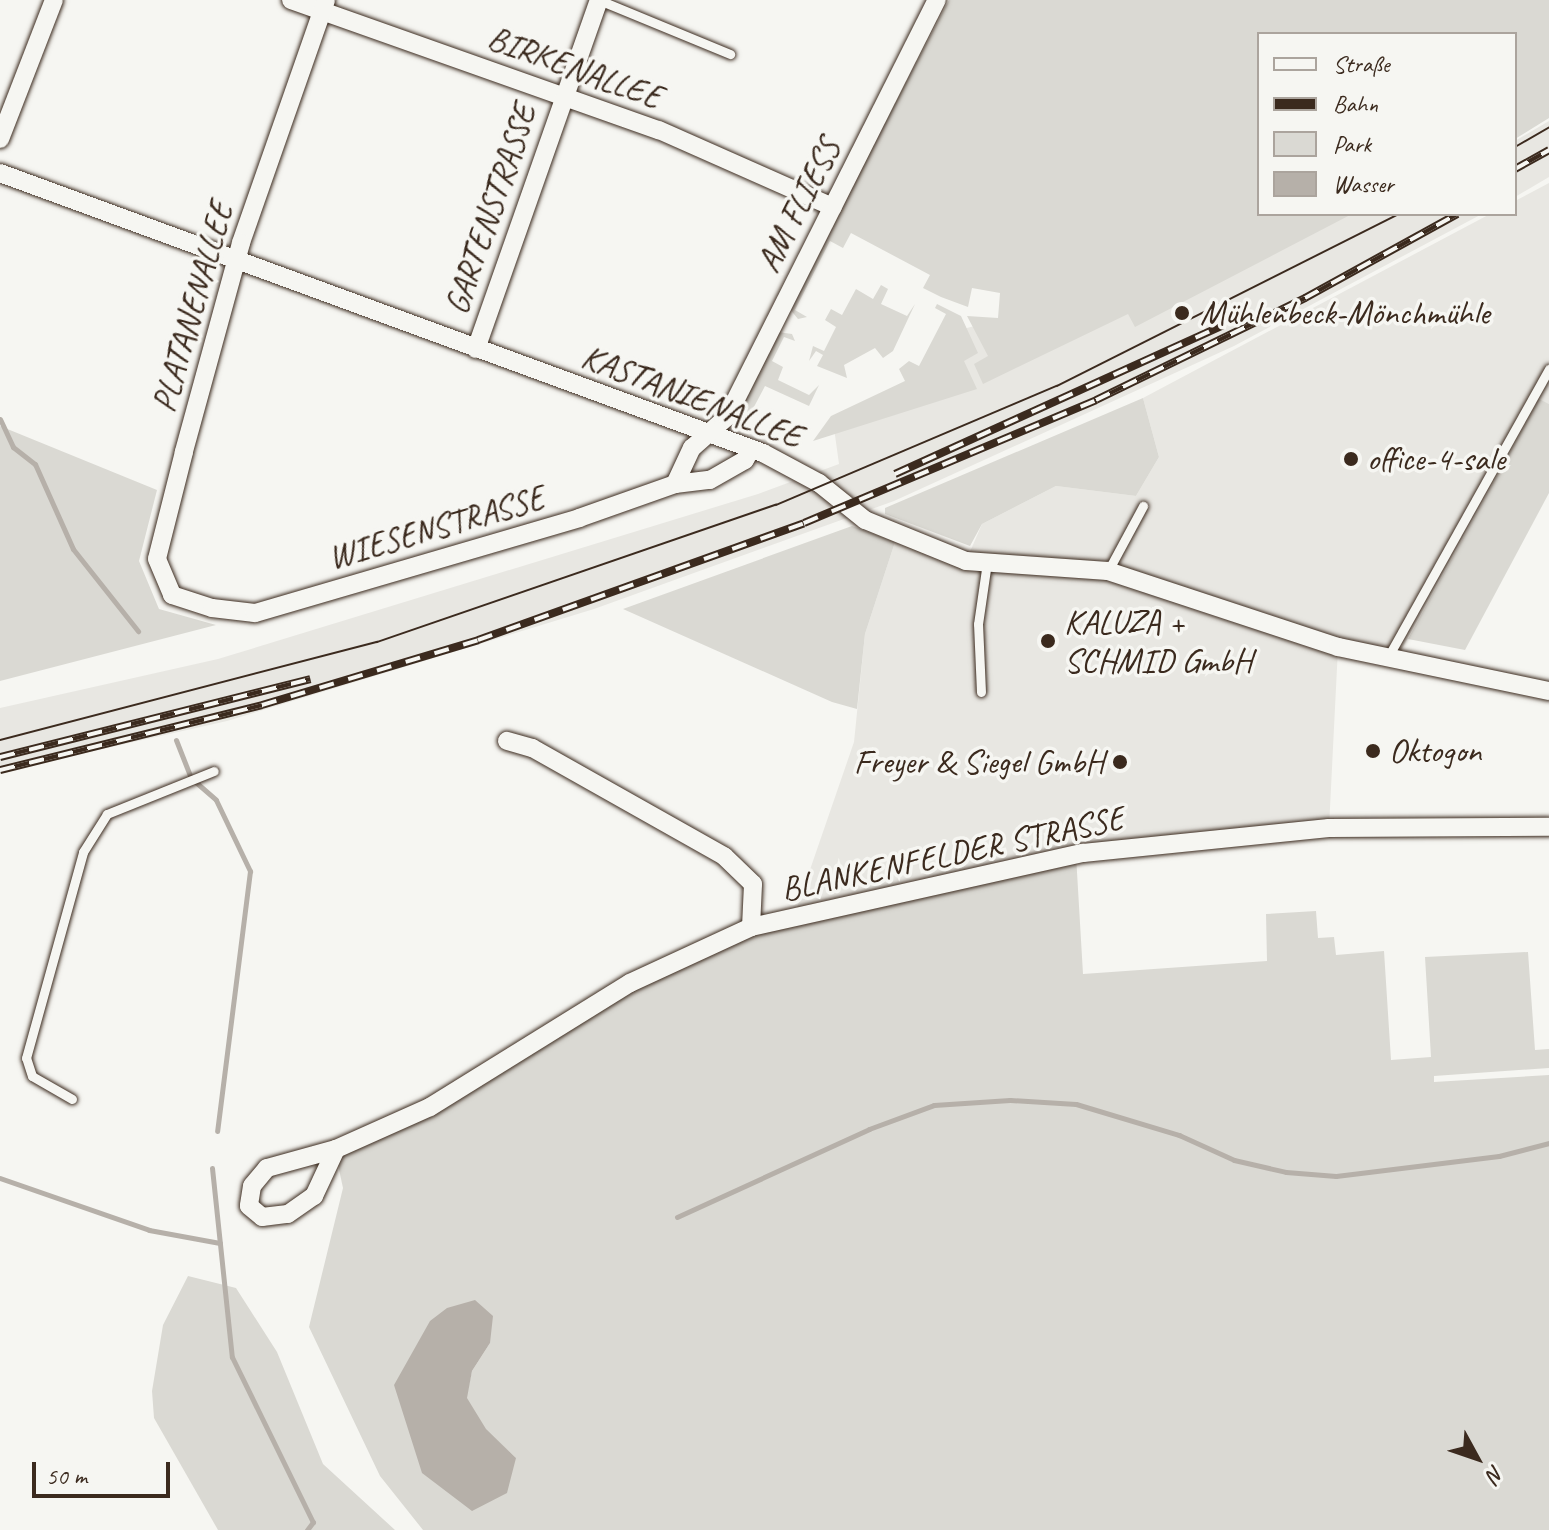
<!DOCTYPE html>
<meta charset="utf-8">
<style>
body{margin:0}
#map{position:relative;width:1549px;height:1530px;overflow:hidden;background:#f6f6f2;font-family:Caveat,sans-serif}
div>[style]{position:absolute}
.built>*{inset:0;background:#e8e7e2}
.green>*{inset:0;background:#dad9d3}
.water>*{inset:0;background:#b6b0a9}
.stream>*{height:5px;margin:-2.5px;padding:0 2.5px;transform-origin:2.5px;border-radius:2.5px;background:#b6b0a9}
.roads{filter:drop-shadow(0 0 2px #3b2a1e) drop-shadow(0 0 2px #3b2a1e)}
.service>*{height:9px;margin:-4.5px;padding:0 4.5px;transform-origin:4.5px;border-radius:4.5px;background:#f6f6f2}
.minor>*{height:18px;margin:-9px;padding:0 9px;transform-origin:9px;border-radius:9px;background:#f6f6f2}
.tram>*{height:2px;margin:-1px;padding:0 1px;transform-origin:1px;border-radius:1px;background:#3b2a1e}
.rail>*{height:8px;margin-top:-4px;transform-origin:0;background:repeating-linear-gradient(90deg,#f6f6f2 0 15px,#3b2a1e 0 30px);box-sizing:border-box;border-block:2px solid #3b2a1e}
.dots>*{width:22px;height:22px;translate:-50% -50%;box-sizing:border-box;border:4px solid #f6f6f2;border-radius:50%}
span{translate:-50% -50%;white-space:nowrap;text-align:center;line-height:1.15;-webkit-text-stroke:7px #f6f6f2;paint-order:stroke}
.street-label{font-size:34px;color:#3b2a1e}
.poi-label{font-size:34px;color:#3b2a1e}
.left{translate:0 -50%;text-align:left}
.right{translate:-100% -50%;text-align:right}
.legend{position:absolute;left:1257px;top:32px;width:260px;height:184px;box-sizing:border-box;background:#f6f6f2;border:2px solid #aba49d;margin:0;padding:10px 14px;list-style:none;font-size:24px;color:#3b2a1e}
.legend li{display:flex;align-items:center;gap:16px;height:40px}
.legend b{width:40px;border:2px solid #aba49d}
.north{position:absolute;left:1437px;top:1418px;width:80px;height:80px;-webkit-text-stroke:6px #f6f6f2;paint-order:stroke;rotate:130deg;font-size:22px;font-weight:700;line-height:32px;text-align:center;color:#3b2a1e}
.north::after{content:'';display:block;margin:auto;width:28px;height:36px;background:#3b2a1e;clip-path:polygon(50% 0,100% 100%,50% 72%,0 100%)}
.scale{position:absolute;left:32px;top:1462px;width:138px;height:36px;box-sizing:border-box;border:4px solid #3b2a1e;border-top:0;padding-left:10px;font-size:24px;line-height:28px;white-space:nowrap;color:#3b2a1e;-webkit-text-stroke:6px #f6f6f2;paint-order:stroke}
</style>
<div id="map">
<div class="built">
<div style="clip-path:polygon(1549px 121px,1549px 177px,1515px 197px,1515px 141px)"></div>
<div style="clip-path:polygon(1549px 183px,1549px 404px,1539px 400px,1397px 658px,1338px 648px,1329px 828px,1083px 853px,793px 919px,854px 742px,865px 634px,895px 542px,966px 561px,982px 524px,1056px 486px,1136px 496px,1159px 457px,1143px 398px,1490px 214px,1515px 214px,1515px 201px)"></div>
<div style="clip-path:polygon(1262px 214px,1482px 214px,1234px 346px,894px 501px,594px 609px,227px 721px,0 772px,0 708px,218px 659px,758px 494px,839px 464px,834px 428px,947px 362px,959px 330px,1018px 315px)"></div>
</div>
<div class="green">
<div style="clip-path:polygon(949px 0,1549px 0,1549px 118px,1515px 139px,1515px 34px,1259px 34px,1259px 214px,1352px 214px,1135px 327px,1128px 314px,983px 384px,974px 364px,988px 356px,967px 316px,998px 318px,1000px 293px,972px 288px,968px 307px,941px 297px,923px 288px,930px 275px,851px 233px,843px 248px,830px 241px,795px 310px,807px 317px,798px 319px,789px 308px)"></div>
<div style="clip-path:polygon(881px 285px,888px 289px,881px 304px,907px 316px,915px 304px,893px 351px,883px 358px,875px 348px,844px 365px,847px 378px,817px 366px,823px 355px,816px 351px,809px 361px,813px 346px,824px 351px,836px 327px,825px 320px,831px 309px,842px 315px,856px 289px,873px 299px)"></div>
<div style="clip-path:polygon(937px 304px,961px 316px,978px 353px,964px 361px,977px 389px,813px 441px,831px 416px,905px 381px,899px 369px,909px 361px,919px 366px,946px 314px,935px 308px)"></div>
<div style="clip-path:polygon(778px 332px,792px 334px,795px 341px,784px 337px,772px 361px,783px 367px,778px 380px,809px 395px,819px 385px,809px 406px,765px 386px,747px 420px,737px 414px)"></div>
<div style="clip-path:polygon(1143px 398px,1159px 457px,1136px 496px,1056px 486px,982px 524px,970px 546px,885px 514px,885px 508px)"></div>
<div style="clip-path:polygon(1539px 399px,1549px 404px,1549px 493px,1465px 650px,1408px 639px)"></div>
<div style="clip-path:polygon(0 426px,157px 490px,139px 561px,159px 609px,216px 625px,0 681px)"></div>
<div style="clip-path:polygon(852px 526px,895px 542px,865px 634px,857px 709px,832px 702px,623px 609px)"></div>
<div style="clip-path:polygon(evenodd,1076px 855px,1083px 974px,1267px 961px,1266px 914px,1316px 911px,1318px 938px,1334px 937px,1336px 955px,1384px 951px,1391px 1060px,1431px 1057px,1425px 957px,1528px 952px,1535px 1050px,1549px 1049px,1549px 1068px,1434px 1076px,1434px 1082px,1549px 1075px,1549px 1530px,423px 1530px,380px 1476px,309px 1327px,343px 1188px,335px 1151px,632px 985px,757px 929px,1076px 855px,490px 1343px,472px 1371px,466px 1398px,485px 1429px,516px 1458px,394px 1385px,490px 1343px)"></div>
<div style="clip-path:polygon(188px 1276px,236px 1288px,277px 1352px,323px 1464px,395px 1530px,218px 1530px,154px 1418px,152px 1391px,163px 1325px)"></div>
</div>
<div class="water">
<div style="clip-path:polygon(475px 1300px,493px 1316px,490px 1343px,472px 1371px,467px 1398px,486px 1429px,516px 1458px,507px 1493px,472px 1511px,422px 1473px,394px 1385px,430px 1321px,447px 1308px)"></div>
</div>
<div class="stream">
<div style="left:0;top:419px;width:31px;rotate:65deg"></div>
<div style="left:13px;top:447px;width:28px;rotate:38deg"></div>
<div style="left:35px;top:464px;width:93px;rotate:65.9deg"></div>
<div style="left:73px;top:549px;width:105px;rotate:51.6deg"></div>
<div style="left:176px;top:740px;width:41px;rotate:68.5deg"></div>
<div style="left:191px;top:778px;width:33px;rotate:41deg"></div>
<div style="left:216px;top:800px;width:79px;rotate:64.4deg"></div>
<div style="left:250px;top:871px;width:262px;rotate:97.2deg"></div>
<div style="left:212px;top:1168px;width:190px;rotate:84deg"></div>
<div style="left:232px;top:1357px;width:184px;rotate:63.9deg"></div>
<div style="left:313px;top:1522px;width:10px;rotate:127deg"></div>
<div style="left:0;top:1178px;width:158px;rotate:19.2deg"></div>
<div style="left:149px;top:1230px;width:72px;rotate:10.4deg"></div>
<div style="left:677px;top:1217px;width:211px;rotate:-24.6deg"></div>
<div style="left:869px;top:1129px;width:69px;rotate:-20.3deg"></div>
<div style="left:934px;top:1105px;width:76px;rotate:-3.8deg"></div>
<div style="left:1010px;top:1100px;width:66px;rotate:3.5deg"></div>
<div style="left:1076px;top:1104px;width:108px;rotate:16.8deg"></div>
<div style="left:1179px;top:1135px;width:60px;rotate:24.4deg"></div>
<div style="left:1234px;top:1160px;width:53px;rotate:13deg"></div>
<div style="left:1286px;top:1172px;width:50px;rotate:4.6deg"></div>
<div style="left:1336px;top:1176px;width:164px;rotate:-7deg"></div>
<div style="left:1499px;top:1156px;width:52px;rotate:-14.6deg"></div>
</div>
<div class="roads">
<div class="service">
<div style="left:599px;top:0;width:142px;rotate:22.4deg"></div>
<div style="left:1108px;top:571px;width:74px;rotate:-61.7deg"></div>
<div style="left:1388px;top:657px;width:330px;rotate:-60.8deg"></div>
<div style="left:981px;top:692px;width:68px;rotate:-92.5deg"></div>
<div style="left:978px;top:624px;width:63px;rotate:-81.7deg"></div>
<div style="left:72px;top:1099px;width:46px;rotate:-150.1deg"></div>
<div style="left:32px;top:1076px;width:19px;rotate:-108deg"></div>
<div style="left:26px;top:1058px;width:214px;rotate:-74.5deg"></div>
<div style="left:83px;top:852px;width:45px;rotate:-57.7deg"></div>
<div style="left:107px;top:814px;width:115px;rotate:-21.9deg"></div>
</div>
<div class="minor">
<div style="left:291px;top:0;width:390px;rotate:19.5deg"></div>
<div style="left:659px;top:130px;width:190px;rotate:23.9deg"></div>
<div style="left:326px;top:0;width:257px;rotate:109.3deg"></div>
<div style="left:241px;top:243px;width:217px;rotate:105.3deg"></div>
<div style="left:184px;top:452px;width:110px;rotate:104.2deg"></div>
<div style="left:157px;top:559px;width:39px;rotate:67deg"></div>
<div style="left:172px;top:595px;width:42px;rotate:18deg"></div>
<div style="left:212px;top:608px;width:43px;rotate:6.6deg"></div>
<div style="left:255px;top:613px;width:338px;rotate:-16.3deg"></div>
<div style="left:579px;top:518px;width:102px;rotate:-19.5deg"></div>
<div style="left:675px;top:484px;width:35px;rotate:-7deg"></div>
<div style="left:710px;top:480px;width:40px;rotate:-29.7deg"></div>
<div style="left:745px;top:460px;width:13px;rotate:-61deg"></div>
<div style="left:0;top:139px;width:149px;rotate:-68.8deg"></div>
<div style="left:0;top:173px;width:813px;rotate:20.15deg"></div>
<div style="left:763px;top:453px;width:64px;rotate:28.2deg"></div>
<div style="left:819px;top:483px;width:59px;rotate:38.8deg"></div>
<div style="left:865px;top:520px;width:109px;rotate:22.1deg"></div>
<div style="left:966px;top:561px;width:142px;rotate:4deg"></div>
<div style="left:1108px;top:571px;width:242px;rotate:18.3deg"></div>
<div style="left:1338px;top:647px;width:216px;rotate:11.8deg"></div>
<div style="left:476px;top:349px;width:370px;rotate:-70.6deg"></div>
<div style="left:675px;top:484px;width:40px;rotate:-65deg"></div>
<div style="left:692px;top:448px;width:47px;rotate:-41.5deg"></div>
<div style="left:727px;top:417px;width:467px;rotate:-63.3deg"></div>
<div style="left:751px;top:927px;width:340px;rotate:-12.6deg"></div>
<div style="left:1083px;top:853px;width:247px;rotate:-5.8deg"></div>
<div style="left:1329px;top:828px;width:220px;rotate:-0.3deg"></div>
<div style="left:336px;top:1149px;width:72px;rotate:164.6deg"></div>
<div style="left:267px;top:1168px;width:23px;rotate:130deg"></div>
<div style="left:252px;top:1186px;width:20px;rotate:99deg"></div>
<div style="left:249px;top:1206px;width:17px;rotate:40deg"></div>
<div style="left:262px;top:1217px;width:26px;rotate:-7deg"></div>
<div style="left:288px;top:1214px;width:32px;rotate:-35deg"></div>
<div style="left:314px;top:1196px;width:52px;rotate:-64.9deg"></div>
<div style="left:336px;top:1149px;width:103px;rotate:-24.1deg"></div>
<div style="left:430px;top:1107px;width:235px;rotate:-31.8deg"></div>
<div style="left:630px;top:983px;width:133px;rotate:-24.8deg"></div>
<div style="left:751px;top:927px;width:43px;rotate:-87.3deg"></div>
<div style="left:753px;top:884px;width:40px;rotate:-136deg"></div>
<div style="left:724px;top:856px;width:220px;rotate:-150.6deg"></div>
<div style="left:532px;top:748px;width:26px;rotate:-164deg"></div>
</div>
</div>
<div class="tram">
<div style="left:1515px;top:147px;width:39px;rotate:-30deg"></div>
<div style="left:0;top:740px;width:390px;rotate:-14.6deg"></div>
<div style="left:377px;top:642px;width:422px;rotate:-19deg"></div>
<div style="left:776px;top:505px;width:305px;rotate:-23deg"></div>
<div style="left:1057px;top:386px;width:383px;rotate:-26.7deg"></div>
</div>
<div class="rail">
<div style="left:1515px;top:169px;width:39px;rotate:-29deg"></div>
<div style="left:895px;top:474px;width:360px;rotate:-24.4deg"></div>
<div style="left:0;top:757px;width:320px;rotate:-14.1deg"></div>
<div style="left:0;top:770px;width:270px;rotate:-13.9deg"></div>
<div style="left:262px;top:705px;width:226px;rotate:-16.7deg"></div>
<div style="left:478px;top:640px;width:346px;rotate:-19.7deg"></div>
<div style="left:804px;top:523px;width:317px;rotate:-22.8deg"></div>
<div style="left:1096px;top:400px;width:233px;rotate:-26deg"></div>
<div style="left:1305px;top:298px;width:174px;rotate:-28.9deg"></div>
</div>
<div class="dots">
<div style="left:1182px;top:313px;background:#3b2a1e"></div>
<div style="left:1351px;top:459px;background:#3b2a1e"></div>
<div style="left:1048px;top:641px;background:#3b2a1e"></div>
<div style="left:1373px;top:751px;background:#3b2a1e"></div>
<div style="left:1120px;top:762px;background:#3b2a1e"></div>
</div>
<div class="street-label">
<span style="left:575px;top:67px;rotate:20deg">BIRKENALLEE</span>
<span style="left:798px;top:205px;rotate:-63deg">AM FLIESS</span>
<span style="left:490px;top:209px;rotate:-71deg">GARTENSTRASSE</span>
<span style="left:192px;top:307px;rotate:-74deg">PLATANENALLEE</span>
<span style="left:692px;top:396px;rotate:21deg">KASTANIENALLEE</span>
<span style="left:436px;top:527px;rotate:-16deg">WIESENSTRASSE</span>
<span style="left:952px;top:853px;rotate:-12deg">BLANKENFELDER STRASSE</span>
</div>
<div class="poi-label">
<span class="left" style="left:1200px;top:313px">Mühlenbeck-Mönchmühle</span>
<span class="left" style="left:1367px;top:459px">office-4-sale</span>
<span class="left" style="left:1064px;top:641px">KALUZA +<br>SCHMID GmbH</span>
<span class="left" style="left:1389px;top:751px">Oktogon</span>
<span class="right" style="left:1104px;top:762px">Freyer &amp; Siegel GmbH</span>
</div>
<ul class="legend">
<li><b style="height:10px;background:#f6f6f2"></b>Straße</li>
<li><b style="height:10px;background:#3b2a1e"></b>Bahn</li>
<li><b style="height:22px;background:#dad9d3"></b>Park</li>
<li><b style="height:22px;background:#b6b0a9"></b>Wasser</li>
</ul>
<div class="north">N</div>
<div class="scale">50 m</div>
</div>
